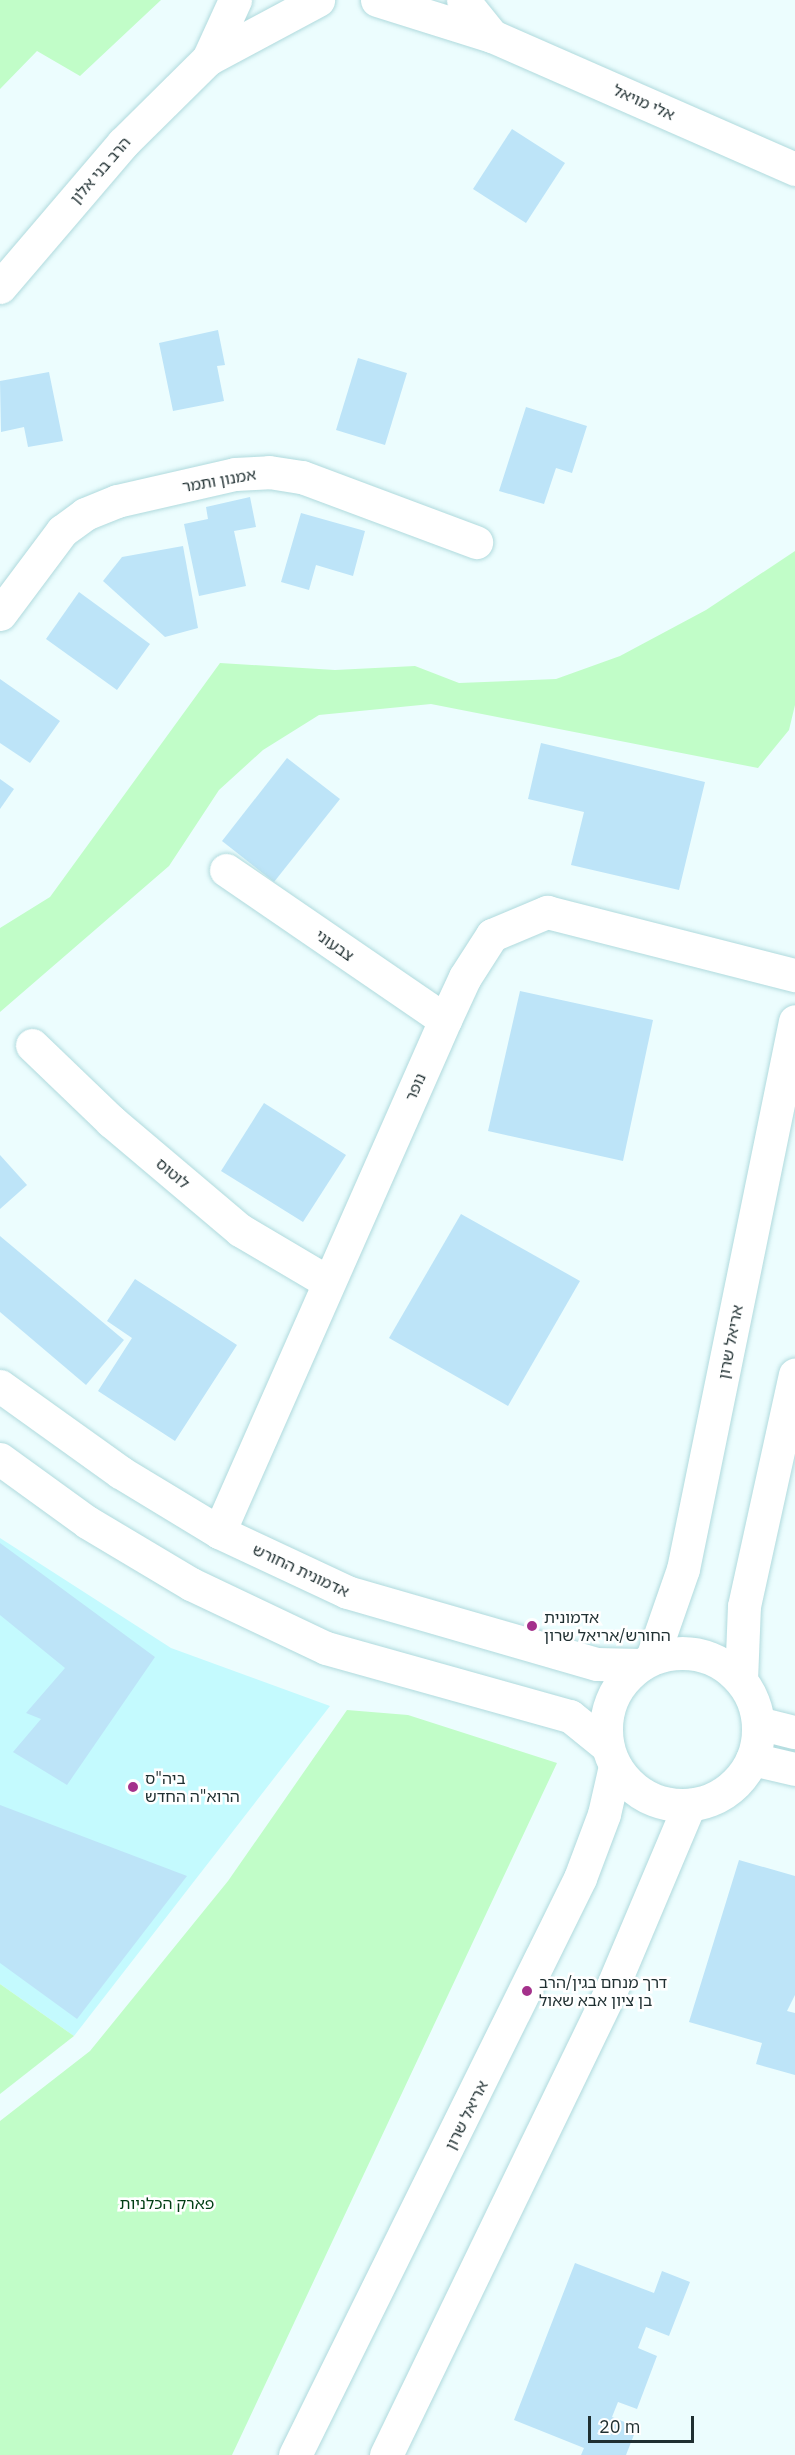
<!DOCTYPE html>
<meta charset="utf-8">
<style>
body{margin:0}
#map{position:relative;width:795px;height:2455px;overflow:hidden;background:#ecfdfe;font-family:"IBM Plex Sans","Noto Sans Hebrew",sans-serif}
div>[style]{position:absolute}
.built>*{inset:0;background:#c4fafe}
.green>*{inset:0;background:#c1fdc8}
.building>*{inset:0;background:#bde4f8}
.roads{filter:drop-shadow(0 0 2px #b0dadd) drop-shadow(0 0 2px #b0dadd)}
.street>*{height:33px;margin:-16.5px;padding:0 16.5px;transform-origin:16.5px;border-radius:16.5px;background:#fff}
.secondary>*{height:33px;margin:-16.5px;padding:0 16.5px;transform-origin:16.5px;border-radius:16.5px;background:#fff}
.secondary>.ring{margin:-16.5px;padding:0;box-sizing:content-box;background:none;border:33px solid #fff;border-radius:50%}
.dots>*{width:16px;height:16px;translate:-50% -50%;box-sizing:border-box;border:3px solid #fff;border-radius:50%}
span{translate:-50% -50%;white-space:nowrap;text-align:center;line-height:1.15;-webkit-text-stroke:5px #fff;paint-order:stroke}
.street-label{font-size:16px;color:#1f2f31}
.poi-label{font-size:16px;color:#1f2f31}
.left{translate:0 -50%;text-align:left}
.park-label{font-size:16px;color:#013e14}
.scale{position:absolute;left:588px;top:2416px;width:106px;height:27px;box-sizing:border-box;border:3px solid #1f2f31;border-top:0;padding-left:8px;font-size:18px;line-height:21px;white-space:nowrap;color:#1f2f31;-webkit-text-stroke:4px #fff;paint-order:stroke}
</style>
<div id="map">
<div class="built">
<div style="clip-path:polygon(0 1538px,171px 1648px,330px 1706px,74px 2036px,0 1984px)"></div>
</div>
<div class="green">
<div style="clip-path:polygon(0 0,161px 0,80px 76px,37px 51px,0 89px)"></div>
<div style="clip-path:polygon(795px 551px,795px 705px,789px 730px,758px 768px,431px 704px,319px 715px,263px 750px,219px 790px,169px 866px,0 1012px,0 928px,50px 897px,220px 663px,335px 670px,415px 666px,459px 683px,556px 679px,620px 656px,706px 610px)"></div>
<div style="clip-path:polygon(347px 1710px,408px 1715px,557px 1763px,232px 2455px,0 2455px,0 2121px,90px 2051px,228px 1881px)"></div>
<div style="clip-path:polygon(0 1984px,74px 2036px,0 2094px)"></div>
</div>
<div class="building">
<div style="clip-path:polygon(512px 129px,565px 163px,526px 223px,473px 189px)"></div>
<div style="clip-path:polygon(218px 330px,225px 365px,217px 366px,224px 401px,173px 411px,159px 343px)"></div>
<div style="clip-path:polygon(358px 358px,407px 373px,385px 445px,336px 430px)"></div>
<div style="clip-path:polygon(49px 372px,63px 441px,28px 447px,24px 427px,1px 432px,0 381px)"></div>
<div style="clip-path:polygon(526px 407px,587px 426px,572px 473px,556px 468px,544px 504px,499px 491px)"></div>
<div style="clip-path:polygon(250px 497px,256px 527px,234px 531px,246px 586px,199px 596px,184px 524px,208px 519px,206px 507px)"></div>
<div style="clip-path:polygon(301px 513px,365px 531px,353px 576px,316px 565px,309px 590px,281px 582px)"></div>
<div style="clip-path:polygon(183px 546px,198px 628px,165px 637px,103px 581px,122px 557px)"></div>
<div style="clip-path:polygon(79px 592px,150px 644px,117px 690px,46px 639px)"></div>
<div style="clip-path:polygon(0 679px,60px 721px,30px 763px,0 743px)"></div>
<div style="clip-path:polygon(541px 743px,705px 782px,679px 890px,571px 865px,584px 812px,528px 799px)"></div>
<div style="clip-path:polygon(287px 758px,340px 799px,274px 882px,222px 841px)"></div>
<div style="clip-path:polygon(0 779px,14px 789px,0 809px)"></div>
<div style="clip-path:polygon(520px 991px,653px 1020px,623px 1161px,488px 1131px)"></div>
<div style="clip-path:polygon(264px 1103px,346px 1155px,303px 1222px,221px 1171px)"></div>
<div style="clip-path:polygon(0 1155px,27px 1185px,0 1209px)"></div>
<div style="clip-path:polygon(461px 1214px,580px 1281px,508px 1406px,389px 1338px)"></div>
<div style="clip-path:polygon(0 1236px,124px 1340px,86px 1385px,0 1312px)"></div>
<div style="clip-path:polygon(135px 1279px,237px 1345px,175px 1441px,98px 1391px,132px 1338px,107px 1321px)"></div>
<div style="clip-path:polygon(0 1543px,155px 1657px,67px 1785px,13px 1752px,41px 1719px,26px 1713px,65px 1668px,0 1615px)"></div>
<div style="clip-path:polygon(0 1805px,187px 1876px,77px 2019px,0 1963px)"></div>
<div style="clip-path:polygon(739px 1860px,795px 1876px,795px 1995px,787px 2011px,795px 2013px,795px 2075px,756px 2064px,762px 2043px,689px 2022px)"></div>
<div style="clip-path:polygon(575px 2263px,654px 2293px,662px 2271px,690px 2282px,669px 2336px,646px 2327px,638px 2348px,657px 2356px,637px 2409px,618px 2402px,612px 2417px,637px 2427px,626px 2455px,581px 2455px,584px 2448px,514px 2420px)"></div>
</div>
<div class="roads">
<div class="street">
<div style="left:208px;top:59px;width:65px;rotate:-65.4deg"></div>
<div style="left:0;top:287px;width:189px;rotate:-49.5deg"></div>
<div style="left:123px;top:143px;width:120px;rotate:-44.7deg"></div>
<div style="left:208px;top:59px;width:125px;rotate:-28.2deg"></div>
<div style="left:0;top:614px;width:104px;rotate:-53.2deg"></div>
<div style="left:62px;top:531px;width:29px;rotate:-36deg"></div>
<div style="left:85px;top:514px;width:35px;rotate:-22deg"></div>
<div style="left:117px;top:501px;width:121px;rotate:-12.9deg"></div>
<div style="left:235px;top:474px;width:34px;rotate:-3deg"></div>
<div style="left:269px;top:472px;width:33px;rotate:9deg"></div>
<div style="left:302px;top:477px;width:186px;rotate:20.5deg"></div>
<div style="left:226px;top:870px;width:265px;rotate:34.4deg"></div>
<div style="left:32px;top:1045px;width:110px;rotate:43.9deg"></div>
<div style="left:111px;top:1121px;width:169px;rotate:40.2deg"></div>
<div style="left:240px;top:1230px;width:102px;rotate:30.6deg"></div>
<div style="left:219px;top:1532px;width:560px;rotate:-66.18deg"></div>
<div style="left:445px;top:1020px;width:47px;rotate:-65.1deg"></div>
<div style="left:465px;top:977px;width:50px;rotate:-57.3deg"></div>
<div style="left:492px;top:935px;width:60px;rotate:-22.7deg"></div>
<div style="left:547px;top:912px;width:256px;rotate:14.3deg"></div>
</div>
<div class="secondary">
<div style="left:377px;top:0;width:121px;rotate:17.4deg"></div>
<div style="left:492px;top:36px;width:331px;rotate:23.7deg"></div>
<div style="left:463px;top:0;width:46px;rotate:51.1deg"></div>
<div style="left:0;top:1386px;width:148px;rotate:35.6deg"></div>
<div style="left:120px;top:1472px;width:116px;rotate:31.2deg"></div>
<div style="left:219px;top:1532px;width:141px;rotate:25.1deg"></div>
<div style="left:347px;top:1592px;width:260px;rotate:16.1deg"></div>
<div style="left:597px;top:1664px;width:43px;rotate:1.3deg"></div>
<div style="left:0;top:1459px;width:107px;rotate:35.9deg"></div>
<div style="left:87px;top:1522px;width:121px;rotate:30.8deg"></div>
<div style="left:191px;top:1584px;width:149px;rotate:25.4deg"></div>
<div style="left:326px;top:1648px;width:253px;rotate:15.6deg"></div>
<div style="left:570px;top:1716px;width:48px;rotate:39deg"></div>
<div class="ring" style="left:606px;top:1653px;width:119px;height:119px"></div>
<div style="left:652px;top:1658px;width:94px;rotate:-70.8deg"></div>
<div style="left:683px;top:1569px;width:559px;rotate:-78.45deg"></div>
<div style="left:741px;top:1680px;width:74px;rotate:-87.7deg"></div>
<div style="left:744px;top:1606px;width:237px;rotate:-77.6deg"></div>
<div style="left:758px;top:1723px;width:38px;rotate:14deg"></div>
<div style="left:752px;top:1759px;width:44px;rotate:13.1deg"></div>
<div style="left:295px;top:2455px;width:644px;rotate:-63.71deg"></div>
<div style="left:580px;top:1878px;width:68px;rotate:-69.4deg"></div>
<div style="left:604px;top:1814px;width:49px;rotate:-77.1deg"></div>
<div style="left:386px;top:2455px;width:517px;rotate:-64.18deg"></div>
<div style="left:611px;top:1990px;width:201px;rotate:-67.1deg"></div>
</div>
</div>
<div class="dots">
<div style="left:532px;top:1626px;background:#a4318b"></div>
<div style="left:133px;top:1787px;background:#a4318b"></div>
<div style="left:527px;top:1991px;background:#a4318b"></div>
</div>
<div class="street-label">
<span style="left:644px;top:102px;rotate:24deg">אלי מויאל</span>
<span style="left:100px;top:170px;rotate:-49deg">הרב בני אלון</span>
<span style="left:219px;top:480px;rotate:-10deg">אמנון ותמר</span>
<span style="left:335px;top:945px;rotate:35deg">צבעוני</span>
<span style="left:415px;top:1087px;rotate:-66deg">נופר</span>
<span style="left:173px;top:1173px;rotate:40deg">לוטוס</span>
<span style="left:730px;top:1342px;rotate:-79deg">אריאל שרון</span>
<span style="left:301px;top:1570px;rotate:25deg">אדמונית החורש</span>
<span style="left:466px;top:2115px;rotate:-63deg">אריאל שרון</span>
</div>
<div class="poi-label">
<span class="left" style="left:544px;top:1626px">אדמונית<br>החורש/אריאל שרון</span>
<span class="left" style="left:145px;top:1787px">ביה"ס<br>הרוא"ה החדש</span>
<span class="left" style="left:539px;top:1991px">דרך מנחם בגין/הרב<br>בן ציון אבא שאול</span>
</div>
<div class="park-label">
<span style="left:167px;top:2203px">פארק הכלניות</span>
</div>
<div class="scale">20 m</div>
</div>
